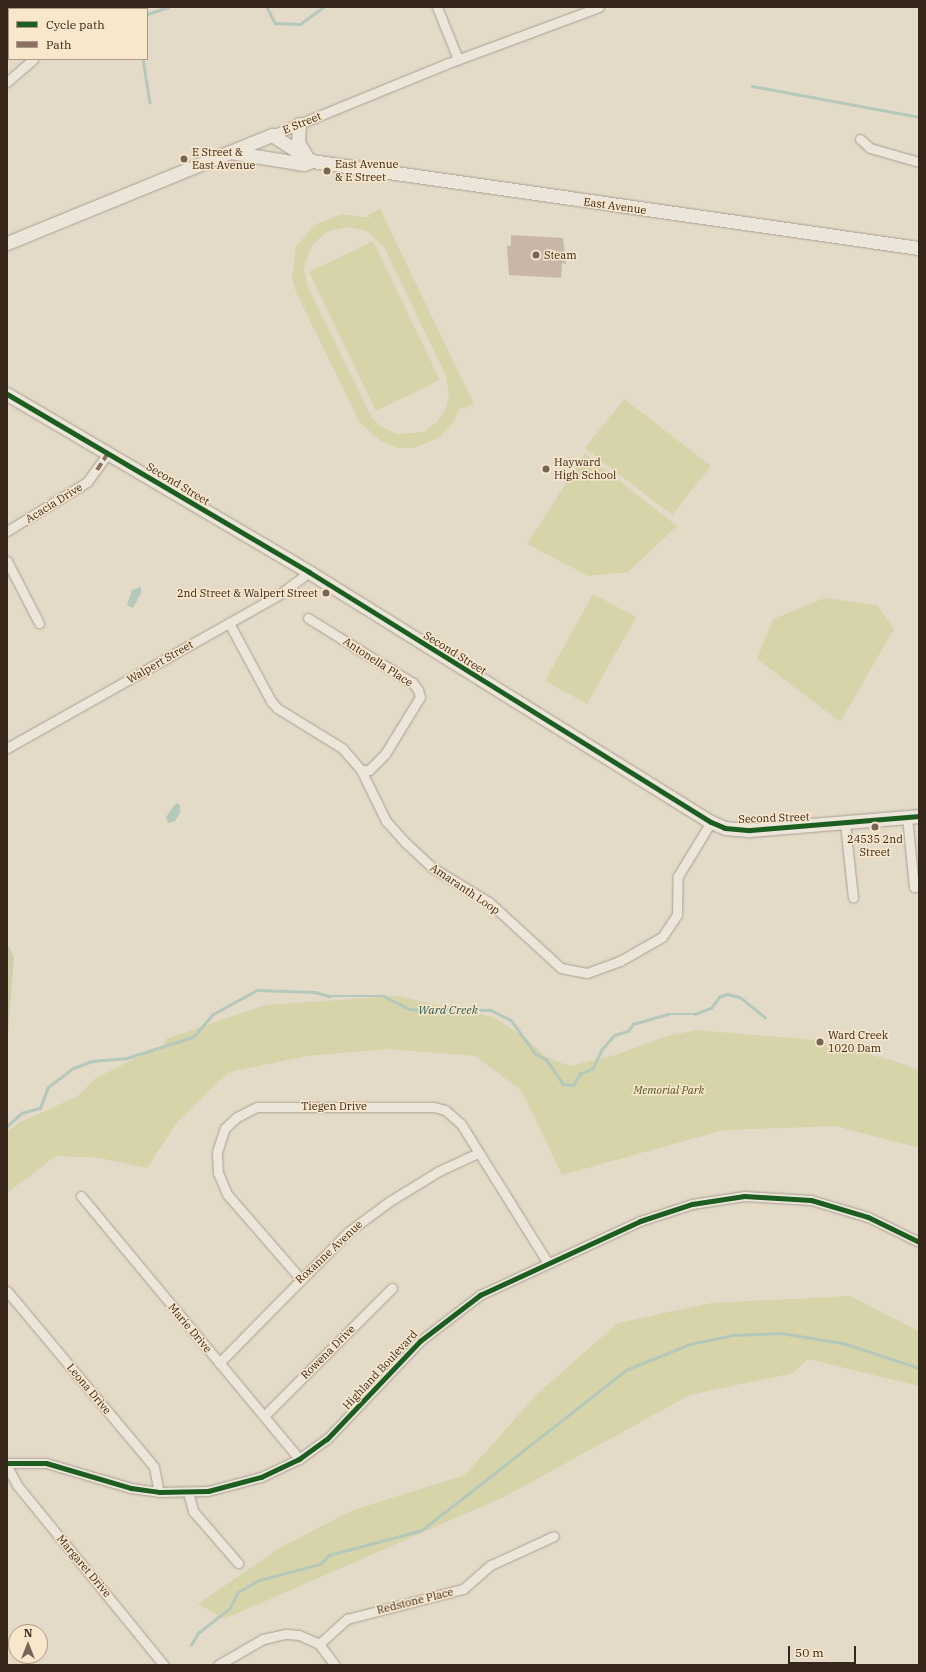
<!DOCTYPE html>
<style>
body{margin:0}
#map{position:relative;width:926px;height:1672px;overflow:hidden;background:#e4dac8;font-family:"IBM Plex Serif",serif}
div>[style]{position:absolute}
.green>*{inset:0;background:#d7d4a9}
.cemetery>*{inset:0;background:#d0cda9}
.water>*{inset:0;background:#b4c8bb}
.stream>*{height:2.5px;margin:-1.25px;padding:0 1.25px;transform-origin:1.25px;border-radius:1.25px;background:#b4c8bb}
.building>*{inset:0;background:#c8b7a8}
.roads{filter:drop-shadow(0 0 1px #a99f92) drop-shadow(0 0 1px #a99f92)}
.street>*{height:9px;margin:-4.5px;padding:0 4.5px;transform-origin:4.5px;border-radius:4.5px;background:#ece5da}
.secondary>*{height:13px;margin:-6.5px;padding:0 6.5px;transform-origin:6.5px;border-radius:6.5px;background:#ece5da}
.quiet>*{height:4px;margin-top:-2px;transform-origin:0;background:repeating-linear-gradient(90deg,#8d6e63 0 8px,transparent 0 12px)}
.cycleway>*{height:5px;margin:-2.5px;padding:0 2.5px;transform-origin:2.5px;border-radius:2.5px;background:#1b5e20}
.dots>*{width:11px;height:11px;translate:-50% -50%;box-sizing:border-box;border:2px solid #f8e7cb;border-radius:50%}
span{translate:-50% -50%;white-space:nowrap;text-align:center;line-height:1.15;-webkit-text-stroke:3px #f8e7cb;paint-order:stroke}
.street-label{font-size:11px;color:#37261a}
.poi-label{font-size:11px;color:#37261a}
.left{translate:0 -50%;text-align:left}
.right{translate:-100% -50%;text-align:right}
.park-label{font-size:11px;color:#4b551f;font-style:italic}
.water-label{font-size:12px;color:#285851;font-style:italic}
.frame{position:absolute;inset:0;border:8px solid #37261a;pointer-events:none}
.legend{position:absolute;left:8px;top:8px;width:140px;height:52px;box-sizing:border-box;background:#f8e7cb;border:1px solid #ab9a84;margin:0;padding:5px 7px;list-style:none;font-size:12px;color:#37261a}
.legend li{display:flex;align-items:center;gap:8px;height:20px}
.legend b{width:20px;border:1px solid #ab9a84}
.north{position:absolute;left:8px;top:1624px;width:40px;height:40px;box-sizing:border-box;background:#f8e7cb;border:1px solid #ab9a84;border-radius:50%;rotate:0deg;font-size:11px;font-weight:700;line-height:16px;text-align:center;color:#37261a}
.north::after{content:'';display:block;margin:auto;width:14px;height:18px;background:#746557;clip-path:polygon(50% 0,100% 100%,50% 72%,0 100%)}
.scale{position:absolute;left:788px;top:1646px;width:68px;height:18px;box-sizing:border-box;border:2px solid #37261a;border-top:0;padding-left:5px;font-size:12px;line-height:14px;white-space:nowrap;color:#37261a;-webkit-text-stroke:3px #f8e7cb;paint-order:stroke}
</style>
<div id="map">
<div class="green">
<div style="clip-path:polygon(evenodd,380px 209px,474px 404px,463px 409px,461px 406px,452px 424px,440px 437px,414px 448px,398px 448px,382px 442px,360px 423px,296px 292px,292px 278px,296px 247px,314px 225px,342px 214px,370px 218px,368px 215px,380px 209px,348px 227px,367px 231px,384px 247px,446px 376px,449px 394px,446px 408px,437px 422px,424px 432px,397px 434px,380px 426px,372px 418px,307px 285px,304px 267px,312px 245px,328px 231px,348px 227px)"></div>
<div style="clip-path:polygon(373px 241px,440px 380px,376px 411px,309px 272px)"></div>
<div style="clip-path:polygon(624px 399px,711px 466px,672px 515px,585px 448px)"></div>
<div style="clip-path:polygon(585px 454px,677px 526px,628px 572px,588px 576px,527px 544px)"></div>
<div style="clip-path:polygon(593px 594px,636px 617px,587px 704px,545px 681px)"></div>
<div style="clip-path:polygon(825px 598px,877px 605px,894px 629px,840px 722px,757px 659px,773px 619px)"></div>
<div style="clip-path:polygon(397px 996px,493px 1017px,527px 1039px,546px 1057px,570px 1066px,615px 1055px,667px 1036px,696px 1030px,816px 1040px,894px 1061px,919px 1070px,919px 1148px,835px 1126px,724px 1130px,562px 1175px,522px 1091px,475px 1056px,388px 1049px,307px 1056px,229px 1072px,178px 1121px,147px 1168px,100px 1158px,56px 1156px,7px 1193px,7px 1132px,18px 1123px,78px 1096px,96px 1078px,164px 1044px,166px 1039px,265px 1005px)"></div>
<div style="clip-path:polygon(850px 1296px,919px 1331px,919px 1386px,808px 1359px,793px 1373px,690px 1395px,504px 1497px,224px 1619px,198px 1604px,283px 1546px,353px 1510px,465px 1475px,537px 1394px,618px 1323px,711px 1303px)"></div>
</div>
<div class="cemetery">
<div style="clip-path:polygon(7px 944px,14px 956px,7px 1046px)"></div>
</div>
<div class="water">
<div style="clip-path:polygon(141px 587px,141px 593px,133px 608px,127px 605px,132px 590px)"></div>
<div style="clip-path:polygon(176px 803px,180px 805px,180px 813px,175px 821px,168px 823px,166px 817px)"></div>
</div>
<div class="stream">
<div style="left:74px;top:7px;width:4px;rotate:34deg"></div>
<div style="left:267px;top:7px;width:18px;rotate:63deg"></div>
<div style="left:275px;top:23px;width:25px;rotate:2deg"></div>
<div style="left:300px;top:24px;width:29px;rotate:-36deg"></div>
<div style="left:147px;top:14px;width:22px;rotate:-18deg"></div>
<div style="left:143px;top:59px;width:44px;rotate:80.8deg"></div>
<div style="left:752px;top:86px;width:170px;rotate:10.5deg"></div>
<div style="left:7px;top:1126px;width:20px;rotate:-41deg"></div>
<div style="left:22px;top:1113px;width:19px;rotate:-16deg"></div>
<div style="left:40px;top:1108px;width:22px;rotate:-69deg"></div>
<div style="left:48px;top:1087px;width:31px;rotate:-37deg"></div>
<div style="left:73px;top:1068px;width:20px;rotate:-20deg"></div>
<div style="left:92px;top:1061px;width:35px;rotate:-5deg"></div>
<div style="left:127px;top:1058px;width:69px;rotate:-17.7deg"></div>
<div style="left:193px;top:1037px;width:30px;rotate:-49deg"></div>
<div style="left:213px;top:1014px;width:50px;rotate:-28.6deg"></div>
<div style="left:257px;top:990px;width:58px;rotate:2deg"></div>
<div style="left:315px;top:992px;width:15px;rotate:16deg"></div>
<div style="left:329px;top:996px;width:55px"></div>
<div style="left:384px;top:996px;width:29px;rotate:27deg"></div>
<div style="left:410px;top:1009px;width:23px;rotate:7deg"></div>
<div style="left:433px;top:1012px;width:18px;rotate:-9deg"></div>
<div style="left:451px;top:1009px;width:40px;rotate:1.4deg"></div>
<div style="left:491px;top:1010px;width:22px;rotate:27deg"></div>
<div style="left:511px;top:1020px;width:41px;rotate:54deg"></div>
<div style="left:535px;top:1053px;width:14px;rotate:30deg"></div>
<div style="left:547px;top:1060px;width:29px;rotate:56deg"></div>
<div style="left:563px;top:1084px;width:10px;rotate:6deg"></div>
<div style="left:573px;top:1085px;width:13px;rotate:-58deg"></div>
<div style="left:580px;top:1074px;width:14px;rotate:-25deg"></div>
<div style="left:593px;top:1068px;width:21px;rotate:-65deg"></div>
<div style="left:602px;top:1049px;width:18px;rotate:-49deg"></div>
<div style="left:614px;top:1035px;width:15px;rotate:-16deg"></div>
<div style="left:628px;top:1031px;width:9px;rotate:-54deg"></div>
<div style="left:633px;top:1024px;width:36px;rotate:-16deg"></div>
<div style="left:668px;top:1014px;width:27px"></div>
<div style="left:695px;top:1014px;width:17px;rotate:-21deg"></div>
<div style="left:711px;top:1008px;width:14px;rotate:-54deg"></div>
<div style="left:719px;top:997px;width:9px;rotate:-21deg"></div>
<div style="left:727px;top:994px;width:13px;rotate:13deg"></div>
<div style="left:740px;top:997px;width:32px;rotate:39deg"></div>
<div style="left:191px;top:1645px;width:14px;rotate:-60deg"></div>
<div style="left:198px;top:1633px;width:39px;rotate:-38deg"></div>
<div style="left:229px;top:1609px;width:19px;rotate:-62deg"></div>
<div style="left:238px;top:1592px;width:24px;rotate:-30deg"></div>
<div style="left:259px;top:1580px;width:63px;rotate:-14.7deg"></div>
<div style="left:320px;top:1564px;width:13px;rotate:-45deg"></div>
<div style="left:329px;top:1555px;width:96px;rotate:-15deg"></div>
<div style="left:422px;top:1530px;width:259px;rotate:-38.1deg"></div>
<div style="left:626px;top:1370px;width:69px;rotate:-22.1deg"></div>
<div style="left:690px;top:1344px;width:44px;rotate:-11.8deg"></div>
<div style="left:733px;top:1335px;width:48px;rotate:-2.4deg"></div>
<div style="left:781px;top:1333px;width:63px;rotate:9.2deg"></div>
<div style="left:843px;top:1343px;width:80px;rotate:18.2deg"></div>
</div>
<div class="building">
<div style="clip-path:polygon(511px 235px,563px 238px,566px 264px,562px 263px,561px 278px,509px 275px,507px 246px,511px 246px)"></div>
</div>
<div class="roads">
<div class="street">
<div style="left:437px;top:7px;width:56px;rotate:68deg"></div>
<div style="left:7px;top:82px;width:35px;rotate:-41deg"></div>
<div style="left:272px;top:135px;width:188px;rotate:-22.2deg"></div>
<div style="left:446px;top:64px;width:163px;rotate:-20.4deg"></div>
<div style="left:860px;top:139px;width:13px;rotate:42deg"></div>
<div style="left:870px;top:148px;width:51px;rotate:15.9deg"></div>
<div style="left:7px;top:531px;width:94px;rotate:-31.5deg"></div>
<div style="left:87px;top:482px;width:36px;rotate:-54deg"></div>
<div style="left:7px;top:561px;width:70px;rotate:62.7deg"></div>
<div style="left:308px;top:618px;width:123px;rotate:31.8deg"></div>
<div style="left:413px;top:683px;width:9px;rotate:54deg"></div>
<div style="left:418px;top:690px;width:7px;rotate:74deg"></div>
<div style="left:420px;top:697px;width:67px;rotate:121.6deg"></div>
<div style="left:385px;top:754px;width:23px;rotate:135deg"></div>
<div style="left:369px;top:770px;width:8px;rotate:180deg"></div>
<div style="left:229px;top:623px;width:89px;rotate:61.7deg"></div>
<div style="left:271px;top:701px;width:9px;rotate:49deg"></div>
<div style="left:277px;top:708px;width:76px;rotate:31.6deg"></div>
<div style="left:342px;top:748px;width:29px;rotate:49deg"></div>
<div style="left:361px;top:770px;width:57px;rotate:63.9deg"></div>
<div style="left:386px;top:821px;width:31px;rotate:48deg"></div>
<div style="left:407px;top:844px;width:35px;rotate:43deg"></div>
<div style="left:433px;top:868px;width:66px;rotate:31.3deg"></div>
<div style="left:489px;top:902px;width:98px;rotate:42.5deg"></div>
<div style="left:561px;top:968px;width:26px;rotate:11deg"></div>
<div style="left:587px;top:973px;width:35px;rotate:-20deg"></div>
<div style="left:620px;top:961px;width:48px;rotate:-29.7deg"></div>
<div style="left:662px;top:937px;width:27px;rotate:-56deg"></div>
<div style="left:677px;top:915px;width:39px;rotate:-89deg"></div>
<div style="left:678px;top:876px;width:63px;rotate:-58.6deg"></div>
<div style="left:7px;top:748px;width:313px;rotate:-29.4deg"></div>
<div style="left:280px;top:594px;width:36px;rotate:-37deg"></div>
<div style="left:907px;top:817px;width:70px;rotate:84.3deg"></div>
<div style="left:914px;top:887px;width:5px;rotate:-11deg"></div>
<div style="left:845px;top:824px;width:74px;rotate:83.8deg"></div>
<div style="left:81px;top:1196px;width:342px;rotate:50.3deg"></div>
<div style="left:300px;top:1278px;width:111px;rotate:-131deg"></div>
<div style="left:227px;top:1194px;width:23px;rotate:-113deg"></div>
<div style="left:218px;top:1173px;width:21px;rotate:-93deg"></div>
<div style="left:217px;top:1152px;width:25px;rotate:-72deg"></div>
<div style="left:225px;top:1128px;width:16px;rotate:-43deg"></div>
<div style="left:237px;top:1117px;width:22px;rotate:-27deg"></div>
<div style="left:257px;top:1107px;width:177px"></div>
<div style="left:434px;top:1107px;width:11px;rotate:15deg"></div>
<div style="left:445px;top:1110px;width:21px;rotate:41deg"></div>
<div style="left:461px;top:1124px;width:164px;rotate:58deg"></div>
<div style="left:7px;top:1291px;width:229px;rotate:50.1deg"></div>
<div style="left:154px;top:1467px;width:25px;rotate:79deg"></div>
<div style="left:219px;top:1363px;width:184px;rotate:-45.4deg"></div>
<div style="left:348px;top:1232px;width:52px;rotate:-36.4deg"></div>
<div style="left:390px;top:1201px;width:57px;rotate:-31.5deg"></div>
<div style="left:439px;top:1171px;width:43px;rotate:-24.8deg"></div>
<div style="left:264px;top:1416px;width:181px;rotate:-45deg"></div>
<div style="left:7px;top:1463px;width:39px"></div>
<div style="left:46px;top:1463px;width:89px;rotate:16.4deg"></div>
<div style="left:131px;top:1488px;width:28px;rotate:8deg"></div>
<div style="left:159px;top:1492px;width:49px;rotate:-1.2deg"></div>
<div style="left:208px;top:1491px;width:55px;rotate:-14.8deg"></div>
<div style="left:261px;top:1477px;width:42px;rotate:-25.3deg"></div>
<div style="left:299px;top:1459px;width:34px;rotate:-36deg"></div>
<div style="left:327px;top:1439px;width:135px;rotate:-46.5deg"></div>
<div style="left:420px;top:1341px;width:76px;rotate:-37.5deg"></div>
<div style="left:480px;top:1295px;width:176px;rotate:-24.8deg"></div>
<div style="left:640px;top:1221px;width:55px;rotate:-18.1deg"></div>
<div style="left:692px;top:1204px;width:53px;rotate:-8.7deg"></div>
<div style="left:744px;top:1196px;width:67px;rotate:3.4deg"></div>
<div style="left:811px;top:1200px;width:59px;rotate:16.6deg"></div>
<div style="left:868px;top:1217px;width:57px;rotate:26.1deg"></div>
<div style="left:7px;top:1466px;width:21px;rotate:62deg"></div>
<div style="left:17px;top:1485px;width:232px;rotate:50.8deg"></div>
<div style="left:188px;top:1492px;width:20px;rotate:75deg"></div>
<div style="left:193px;top:1511px;width:69px;rotate:49.1deg"></div>
<div style="left:319px;top:1644px;width:38px;rotate:-42deg"></div>
<div style="left:347px;top:1619px;width:120px;rotate:-14.5deg"></div>
<div style="left:463px;top:1589px;width:37px;rotate:-41deg"></div>
<div style="left:491px;top:1565px;width:69px;rotate:-24.7deg"></div>
<div style="left:218px;top:1665px;width:52px;rotate:-30deg"></div>
<div style="left:263px;top:1639px;width:23px;rotate:-13deg"></div>
<div style="left:285px;top:1634px;width:14px;rotate:4deg"></div>
<div style="left:299px;top:1635px;width:22px;rotate:24deg"></div>
<div style="left:319px;top:1644px;width:26px;rotate:53deg"></div>
</div>
<div class="secondary">
<div style="left:299px;top:124px;width:18px;rotate:93deg"></div>
<div style="left:298px;top:142px;width:14px;rotate:60deg"></div>
<div style="left:272px;top:135px;width:48px;rotate:33deg"></div>
<div style="left:230px;top:152px;width:75px;rotate:9.2deg"></div>
<div style="left:304px;top:164px;width:9px;rotate:-21deg"></div>
<div style="left:312px;top:161px;width:613px;rotate:8.16deg"></div>
<div style="left:7px;top:243px;width:286px;rotate:-22.2deg"></div>
<div style="left:7px;top:394px;width:351px;rotate:30.5deg"></div>
<div style="left:309px;top:572px;width:473px;rotate:31.9deg"></div>
<div style="left:711px;top:822px;width:15px;rotate:23deg"></div>
<div style="left:725px;top:828px;width:25px;rotate:5deg"></div>
<div style="left:750px;top:830px;width:170px;rotate:-4.7deg"></div>
</div>
</div>
<div class="quiet">
<div style="left:97px;top:470px;width:20px;rotate:-57deg"></div>
</div>
<div class="cycleway">
<div style="left:7px;top:394px;width:351px;rotate:30.5deg"></div>
<div style="left:309px;top:572px;width:473px;rotate:31.9deg"></div>
<div style="left:711px;top:822px;width:15px;rotate:23deg"></div>
<div style="left:725px;top:828px;width:25px;rotate:5deg"></div>
<div style="left:750px;top:830px;width:170px;rotate:-4.7deg"></div>
<div style="left:7px;top:1463px;width:39px"></div>
<div style="left:46px;top:1463px;width:89px;rotate:16.4deg"></div>
<div style="left:131px;top:1488px;width:28px;rotate:8deg"></div>
<div style="left:159px;top:1492px;width:49px;rotate:-1.2deg"></div>
<div style="left:208px;top:1491px;width:55px;rotate:-14.8deg"></div>
<div style="left:261px;top:1477px;width:42px;rotate:-25.3deg"></div>
<div style="left:299px;top:1459px;width:34px;rotate:-36deg"></div>
<div style="left:327px;top:1439px;width:135px;rotate:-46.5deg"></div>
<div style="left:420px;top:1341px;width:76px;rotate:-37.5deg"></div>
<div style="left:480px;top:1295px;width:176px;rotate:-24.8deg"></div>
<div style="left:640px;top:1221px;width:55px;rotate:-18.1deg"></div>
<div style="left:692px;top:1204px;width:53px;rotate:-8.7deg"></div>
<div style="left:744px;top:1196px;width:67px;rotate:3.4deg"></div>
<div style="left:811px;top:1200px;width:59px;rotate:16.6deg"></div>
<div style="left:868px;top:1217px;width:57px;rotate:26.1deg"></div>
</div>
<div class="dots">
<div style="left:184px;top:159px;background:#746557"></div>
<div style="left:327px;top:171px;background:#746557"></div>
<div style="left:536px;top:255px;background:#746557"></div>
<div style="left:546px;top:469px;background:#746557"></div>
<div style="left:326px;top:593px;background:#746557"></div>
<div style="left:875px;top:827px;background:#746557"></div>
<div style="left:820px;top:1042px;background:#746557"></div>
</div>
<div class="street-label">
<span style="left:302px;top:123px;rotate:-22deg">E Street</span>
<span style="left:615px;top:206px;rotate:8deg">East Avenue</span>
<span style="left:178px;top:484px;rotate:31deg">Second Street</span>
<span style="left:54px;top:503px;rotate:-32deg">Acacia Drive</span>
<span style="left:455px;top:653px;rotate:32deg">Second Street</span>
<span style="left:160px;top:662px;rotate:-30deg">Walpert Street</span>
<span style="left:378px;top:662px;rotate:33deg">Antonella Place</span>
<span style="left:774px;top:818px;rotate:-2deg">Second Street</span>
<span style="left:465px;top:889px;rotate:34deg">Amaranth Loop</span>
<span style="left:334px;top:1106px">Tiegen Drive</span>
<span style="left:329px;top:1252px;rotate:-43deg">Roxanne Avenue</span>
<span style="left:190px;top:1328px;rotate:50deg">Marie Drive</span>
<span style="left:328px;top:1352px;rotate:-45deg">Rowena Drive</span>
<span style="left:380px;top:1370px;rotate:-47deg">Highland Boulevard</span>
<span style="left:89px;top:1389px;rotate:50deg">Leona Drive</span>
<span style="left:84px;top:1566px;rotate:50deg">Margaret Drive</span>
<span style="left:415px;top:1601px;rotate:-14deg">Redstone Place</span>
</div>
<div class="poi-label">
<span class="left" style="left:192px;top:159px">E Street &amp;<br>East Avenue</span>
<span class="left" style="left:335px;top:171px">East Avenue<br>&amp; E Street</span>
<span class="left" style="left:544px;top:255px">Steam</span>
<span class="left" style="left:554px;top:469px">Hayward<br>High School</span>
<span class="right" style="left:318px;top:593px">2nd Street &amp; Walpert Street</span>
<span style="left:875px;top:846px">24535 2nd<br>Street</span>
<span class="left" style="left:828px;top:1042px">Ward Creek<br>1020 Dam</span>
</div>
<div class="park-label">
<span style="left:669px;top:1090px">Memorial Park</span>
</div>
<div class="water-label">
<span style="left:448px;top:1010px">Ward Creek</span>
</div>
<div class="frame"></div>
<ul class="legend">
<li><b style="height:5px;background:#1b5e20"></b>Cycle path</li>
<li><b style="height:5px;background:#8d6e63"></b>Path</li>
</ul>
<div class="north">N</div>
<div class="scale">50 m</div>
</div>
